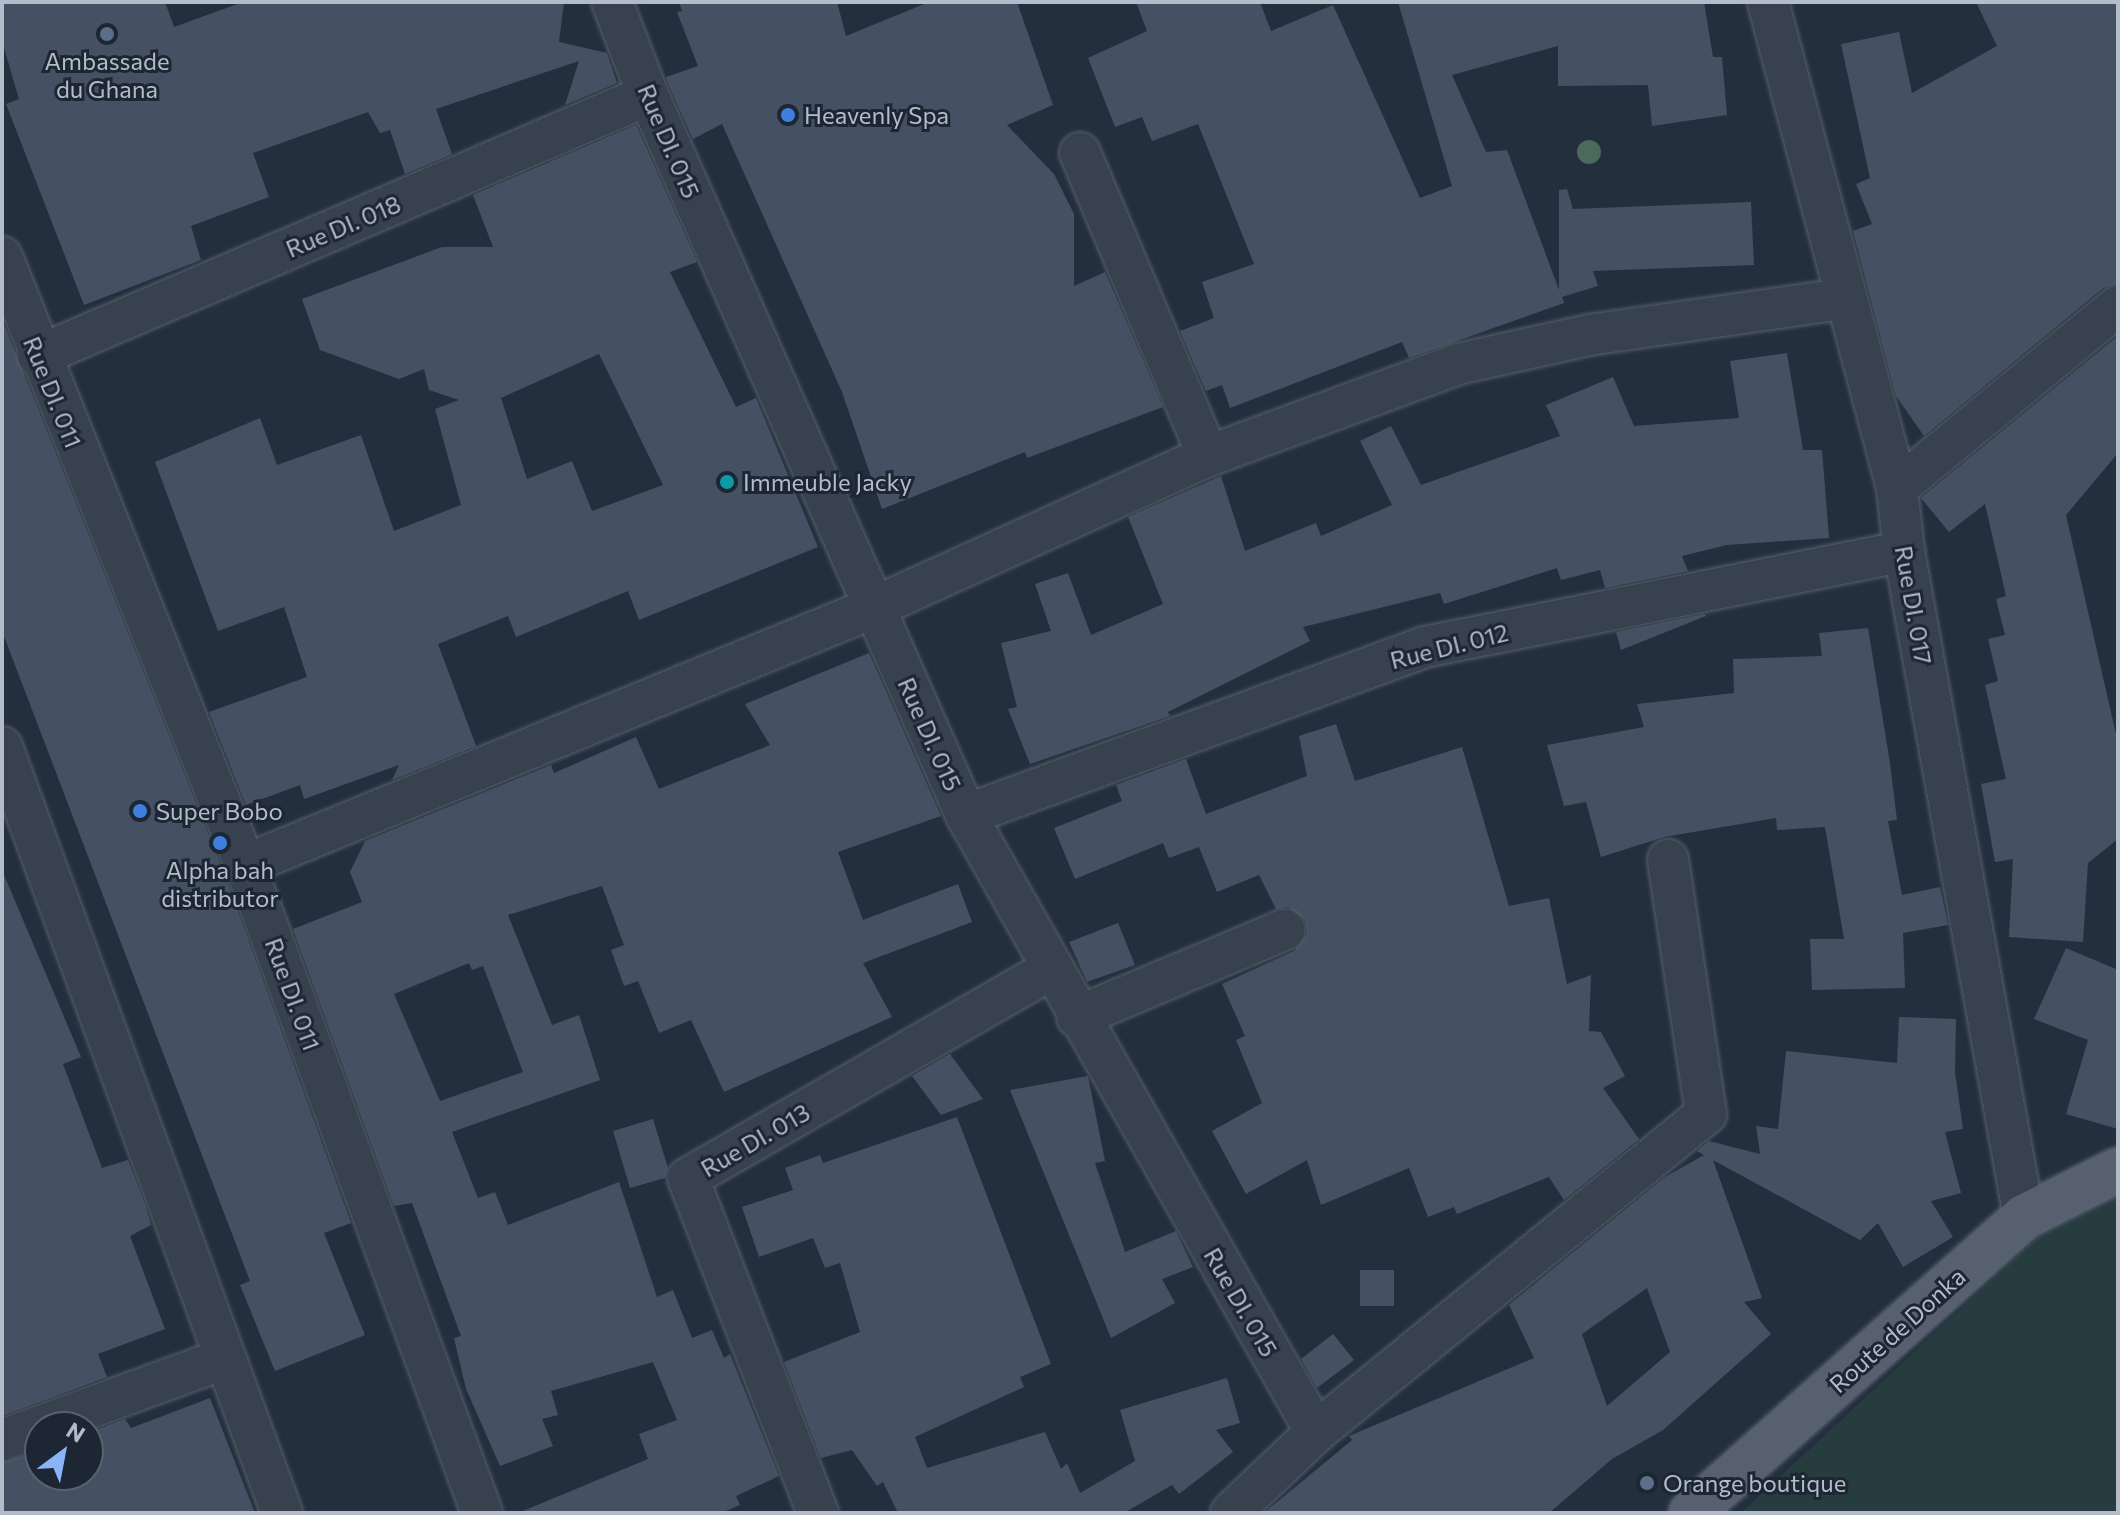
<!DOCTYPE html>
<style>
body{margin:0}
#map{position:relative;width:2120px;height:1515px;overflow:hidden;background:#242f3e;font-family:Commissioner,sans-serif}
div>[style]{position:absolute}
.green>*{inset:0;background:#263c3f}
.building>*{inset:0;background:#455162}
.roads{filter:drop-shadow(0 0 2px #565f6c) drop-shadow(0 0 2px #565f6c)}
.street>*{height:40px;margin:-20px;padding:0 20px;transform-origin:20px;border-radius:20px;background:#38414e}
.primary>*{height:44px;margin:-22px;padding:0 22px;transform-origin:22px;border-radius:22px;background:#56606e}
.trees>*{width:24px;height:24px;margin:-12px;border-radius:50%;background:#4b6a5d}
.dots>*{width:22px;height:22px;translate:-50% -50%;box-sizing:border-box;border:4px solid #1d2633;border-radius:50%}
span{translate:-50% -50%;white-space:nowrap;text-align:center;line-height:1.15;-webkit-text-stroke:6px #1d2633;paint-order:stroke}
.poi-label{font-size:24px;color:#b4bcc9}
.left{translate:0 -50%;text-align:left}
.street-label{font-size:24px;color:#b4bcc9}
.frame{position:absolute;inset:0;border:4px solid #b4bcc9;pointer-events:none}
.north{position:absolute;left:24px;top:1411px;width:80px;height:80px;box-sizing:border-box;background:#1d2633;border:2px solid #59626f;border-radius:50%;rotate:32deg;font-size:22px;font-weight:700;line-height:32px;text-align:center;color:#b4bcc9}
.north::after{content:'';display:block;margin:auto;width:28px;height:36px;background:#8ab4f8;clip-path:polygon(50% 0,100% 100%,50% 72%,0 100%)}
</style>
<div id="map">
<div class="green">
<div style="clip-path:polygon(2118px 1187px,2118px 1513px,1741px 1513px,2071px 1206px)"></div>
</div>
<div class="building">
<div style="clip-path:polygon(2px 2px,165px 2px,174px 27px,243px 2px,564px 2px,559px 42px,607px 53px,617px 83px,565px 105px,579px 61px,436px 109px,452px 154px,405px 174px,390px 130px,380px 133px,368px 112px,253px 153px,269px 197px,191px 226px,201px 260px,84px 305px,6px 104px,19px 99px,2px 41px)"></div>
<div style="clip-path:polygon(679px 2px,837px 2px,846px 36px,929px 2px,1017px 2px,1053px 105px,1007px 125px,1054px 174px,1074px 214px,1074px 286px,1105px 272px,1163px 407px,1027px 458px,1025px 452px,882px 509px,842px 392px,722px 124px,693px 139px,669px 86px,666px 77px,698px 66px,677px 12px,682px 11px)"></div>
<div style="clip-path:polygon(1136px 2px,1260px 2px,1271px 31px,1333px 5px,1420px 198px,1452px 186px,1398px 2px,1704px 2px,1713px 57px,1722px 57px,1727px 115px,1652px 126px,1648px 85px,1558px 86px,1558px 46px,1452px 75px,1486px 152px,1507px 150px,1559px 290px,1559px 190px,1567px 189px,1573px 209px,1751px 202px,1754px 265px,1593px 271px,1598px 286px,1562px 297px,1564px 303px,1409px 358px,1402px 342px,1230px 408px,1222px 385px,1206px 391px,1180px 331px,1214px 318px,1202px 282px,1254px 264px,1198px 124px,1152px 141px,1142px 117px,1115px 127px,1088px 58px,1147px 31px)"></div>
<div style="clip-path:polygon(1976px 2px,2118px 2px,2118px 284px,2103px 288px,1924px 436px,1896px 396px,1853px 231px,1872px 224px,1856px 184px,1870px 178px,1841px 44px,1899px 32px,1912px 93px,1997px 46px)"></div>
<div style="clip-path:polygon(evenodd,636px 125px,697px 262px,670px 272px,736px 407px,756px 398px,818px 547px,639px 620px,628px 591px,516px 637px,508px 616px,438px 644px,476px 746px,392px 780px,399px 765px,304px 799px,300px 785px,246px 805px,209px 712px,307px 677px,284px 607px,218px 631px,155px 462px,260px 418px,277px 465px,361px 435px,394px 531px,461px 505px,435px 409px,459px 400px,429px 390px,424px 369px,399px 379px,320px 350px,302px 299px,442px 247px,493px 247px,473px 195px,636px 125px,599px 354px,663px 485px,592px 511px,572px 461px,527px 479px,501px 398px,599px 354px)"></div>
<div style="clip-path:polygon(2px 319px,224px 873px,351px 1223px,324px 1233px,365px 1335px,275px 1371px,240px 1285px,250px 1281px,2px 631px)"></div>
<div style="clip-path:polygon(2118px 336px,2118px 453px,2066px 515px,2118px 743px,2118px 839px,2088px 863px,2083px 942px,2009px 937px,2013px 859px,1995px 862px,1981px 784px,2006px 779px,1985px 685px,1998px 681px,1988px 639px,2005px 635px,1996px 599px,2006px 596px,1985px 504px,1949px 532px,1921px 498px)"></div>
<div style="clip-path:polygon(1787px 353px,1803px 450px,1822px 450px,1829px 538px,1727px 545px,1682px 556px,1688px 571px,1605px 588px,1600px 570px,1561px 580px,1557px 568px,1444px 604px,1440px 593px,1303px 627px,1310px 641px,1168px 712px,1170px 716px,1030px 764px,1008px 709px,1017px 707px,1001px 643px,1051px 631px,1035px 584px,1068px 573px,1091px 635px,1163px 604px,1128px 517px,1221px 476px,1245px 551px,1316px 523px,1321px 536px,1392px 505px,1360px 441px,1391px 426px,1421px 485px,1560px 436px,1546px 405px,1613px 377px,1634px 426px,1739px 418px,1730px 361px)"></div>
<div style="clip-path:polygon(1705px 614px,1706px 616px,1621px 650px,1616px 632px)"></div>
<div style="clip-path:polygon(1868px 628px,1890px 763px,1897px 820px,1888px 821px,1902px 895px,1940px 887px,1948px 925px,1903px 933px,1905px 988px,1812px 990px,1810px 939px,1844px 939px,1825px 827px,1777px 830px,1776px 818px,1664px 837px,1601px 857px,1586px 802px,1564px 806px,1547px 745px,1644px 727px,1637px 704px,1734px 693px,1733px 659px,1822px 656px,1819px 633px)"></div>
<div style="clip-path:polygon(evenodd,869px 653px,941px 816px,838px 852px,863px 920px,958px 884px,972px 922px,863px 963px,892px 1017px,724px 1092px,691px 1020px,659px 1033px,638px 981px,624px 986px,611px 950px,624px 945px,602px 886px,508px 915px,552px 1025px,579px 1015px,600px 1080px,452px 1132px,478px 1198px,495px 1192px,508px 1225px,619px 1182px,657px 1297px,673px 1290px,692px 1338px,712px 1330px,724px 1358px,730px 1354px,779px 1476px,736px 1496px,740px 1505px,721px 1513px,518px 1513px,648px 1459px,639px 1434px,677px 1420px,653px 1362px,551px 1391px,558px 1415px,542px 1419px,553px 1446px,500px 1466px,466px 1389px,454px 1338px,461px 1336px,412px 1203px,394px 1206px,293px 929px,362px 902px,350px 872px,365px 841px,551px 765px,554px 773px,636px 737px,659px 789px,770px 745px,745px 704px,869px 653px,469px 963px,472px 970px,483px 966px,523px 1072px,440px 1101px,394px 994px,469px 963px)"></div>
<div style="clip-path:polygon(1336px 724px,1355px 781px,1462px 747px,1509px 906px,1549px 898px,1567px 984px,1591px 975px,1589px 1031px,1601px 1032px,1625px 1076px,1603px 1088px,1639px 1139px,1564px 1200px,1549px 1177px,1457px 1214px,1454px 1207px,1428px 1217px,1409px 1168px,1321px 1205px,1307px 1160px,1246px 1194px,1212px 1131px,1262px 1103px,1236px 1040px,1245px 1036px,1222px 984px,1294px 951px,1307px 934px,1305px 920px,1288px 907px,1276px 909px,1259px 875px,1217px 892px,1199px 847px,1169px 858px,1163px 843px,1075px 879px,1054px 828px,1122px 801px,1116px 785px,1186px 759px,1206px 814px,1307px 776px,1299px 736px)"></div>
<div style="clip-path:polygon(2px 870px,81px 1057px,63px 1064px,102px 1168px,128px 1160px,146px 1207px,151px 1225px,130px 1236px,165px 1329px,98px 1354px,107px 1377px,2px 1416px)"></div>
<div style="clip-path:polygon(1118px 923px,1135px 965px,1087px 982px,1069px 942px)"></div>
<div style="clip-path:polygon(2066px 948px,2118px 970px,2118px 1129px,2066px 1114px,2088px 1040px,2034px 1019px)"></div>
<div style="clip-path:polygon(evenodd,1899px 1017px,1956px 1019px,1955px 1072px,1963px 1129px,1945px 1132px,1961px 1193px,1931px 1201px,1953px 1237px,1903px 1267px,1878px 1223px,1860px 1240px,1713px 1160px,1762px 1298px,1744px 1302px,1771px 1334px,1663px 1430px,1612px 1459px,1549px 1513px,1264px 1513px,1352px 1440px,1349px 1436px,1534px 1358px,1509px 1305px,1665px 1177px,1704px 1155px,1697px 1151px,1709px 1141px,1760px 1154px,1756px 1126px,1778px 1129px,1786px 1051px,1897px 1063px,1899px 1017px,1647px 1288px,1670px 1352px,1607px 1406px,1582px 1334px,1647px 1288px)"></div>
<div style="clip-path:polygon(950px 1054px,983px 1099px,941px 1115px,912px 1076px)"></div>
<div style="clip-path:polygon(1088px 1076px,1105px 1161px,1095px 1163px,1125px 1252px,1176px 1231px,1193px 1267px,1162px 1279px,1175px 1303px,1111px 1338px,1010px 1090px)"></div>
<div style="clip-path:polygon(957px 1117px,1051px 1364px,1020px 1377px,1024px 1387px,915px 1437px,927px 1468px,1045px 1432px,1061px 1469px,1067px 1463px,1080px 1493px,1135px 1461px,1120px 1410px,1227px 1378px,1240px 1423px,1216px 1430px,1233px 1452px,1179px 1494px,1172px 1485px,1124px 1513px,898px 1513px,883px 1482px,877px 1486px,852px 1450px,821px 1458px,784px 1362px,860px 1332px,840px 1263px,825px 1268px,813px 1238px,759px 1257px,742px 1207px,793px 1190px,785px 1168px,820px 1155px,823px 1163px)"></div>
<div style="clip-path:polygon(653px 1119px,668px 1168px,665px 1178px,630px 1188px,613px 1131px)"></div>
<div style="clip-path:polygon(1360px 1270px,1394px 1270px,1394px 1306px,1360px 1306px)"></div>
<div style="clip-path:polygon(1333px 1334px,1354px 1360px,1317px 1388px,1301px 1359px)"></div>
<div style="clip-path:polygon(210px 1398px,255px 1513px,2px 1513px,2px 1462px,40px 1451px,40px 1475px,88px 1475px,88px 1433px,125px 1419px,131px 1428px)"></div>
</div>
<div class="roads">
<div class="street">
<div style="left:612px;top:2px;width:100px;rotate:68.8deg"></div>
<div style="left:648px;top:95px;width:787px;rotate:66.17deg"></div>
<div style="left:966px;top:815px;width:709px;rotate:60.44deg"></div>
<div style="left:1768px;top:2px;width:503px;rotate:75.13deg"></div>
<div style="left:1897px;top:488px;width:63px;rotate:83.7deg"></div>
<div style="left:1904px;top:551px;width:677px;rotate:79.79deg"></div>
<div style="left:1080px;top:153px;width:329px;rotate:67.1deg"></div>
<div style="left:2px;top:257px;width:655px;rotate:68.21deg"></div>
<div style="left:245px;top:865px;width:690px;rotate:69.91deg"></div>
<div style="left:38px;top:356px;width:663px;rotate:-23.16deg"></div>
<div style="left:1897px;top:488px;width:286px;rotate:-39.5deg"></div>
<div style="left:2px;top:747px;width:816px;rotate:69.92deg"></div>
<div style="left:966px;top:815px;width:489px;rotate:-20.1deg"></div>
<div style="left:1425px;top:647px;width:489px;rotate:-11.3deg"></div>
<div style="left:245px;top:865px;width:681px;rotate:-22.27deg"></div>
<div style="left:875px;top:607px;width:366px;rotate:-24.4deg"></div>
<div style="left:1208px;top:456px;width:266px;rotate:-20.2deg"></div>
<div style="left:1458px;top:364px;width:134px;rotate:-12.5deg"></div>
<div style="left:1589px;top:335px;width:257px;rotate:-8.1deg"></div>
<div style="left:1077px;top:1017px;width:225px;rotate:-22.8deg"></div>
<div style="left:2px;top:1440px;width:235px;rotate:-20.1deg"></div>
<div style="left:818px;top:1513px;width:359px;rotate:-111.2deg"></div>
<div style="left:688px;top:1178px;width:418px;rotate:-29.9deg"></div>
<div style="left:1231px;top:1513px;width:117px;rotate:-43.6deg"></div>
<div style="left:1316px;top:1432px;width:503px;rotate:-39.19deg"></div>
<div style="left:1706px;top:1114px;width:257px;rotate:-98.5deg"></div>
</div>
<div class="primary">
<div style="left:1691px;top:1513px;width:446px;rotate:-41.6deg"></div>
<div style="left:2024px;top:1217px;width:105px;rotate:-26.6deg"></div>
</div>
</div>
<div class="trees">
<div style="left:1589px;top:152px"></div>
</div>
<div class="dots">
<div style="left:107px;top:34px;background:#5c6f8a"></div>
<div style="left:788px;top:115px;background:#3f7fe0"></div>
<div style="left:727px;top:482px;background:#0f9aa8"></div>
<div style="left:140px;top:811px;background:#3f7fe0"></div>
<div style="left:220px;top:843px;background:#3f7fe0"></div>
<div style="left:1647px;top:1483px;background:#5c6f8a"></div>
</div>
<div class="poi-label">
<span style="left:107px;top:75px">Ambassade<br>du Ghana</span>
<span class="left" style="left:804px;top:115px">Heavenly Spa</span>
<span class="left" style="left:743px;top:482px">Immeuble Jacky</span>
<span class="left" style="left:156px;top:811px">Super Bobo</span>
<span style="left:220px;top:884px">Alpha bah<br>distributor</span>
<span class="left" style="left:1663px;top:1483px">Orange boutique</span>
</div>
<div class="street-label">
<span style="left:669px;top:141px;rotate:67deg">Rue DI. 015</span>
<span style="left:343px;top:226px;rotate:-23deg">Rue DI. 018</span>
<span style="left:53px;top:392px;rotate:68deg">Rue DI. 011</span>
<span style="left:1914px;top:605px;rotate:80deg">Rue DI. 017</span>
<span style="left:1449px;top:646px;rotate:-14deg">Rue DI. 012</span>
<span style="left:930px;top:734px;rotate:66deg">Rue DI. 015</span>
<span style="left:293px;top:994px;rotate:70deg">Rue DI. 011</span>
<span style="left:755px;top:1140px;rotate:-30deg">Rue DI. 013</span>
<span style="left:1241px;top:1302px;rotate:60deg">Rue DI. 015</span>
<span style="left:1897px;top:1330px;rotate:-42deg">Route de Donka</span>
</div>
<div class="frame"></div>
<div class="north">N</div>
</div>
